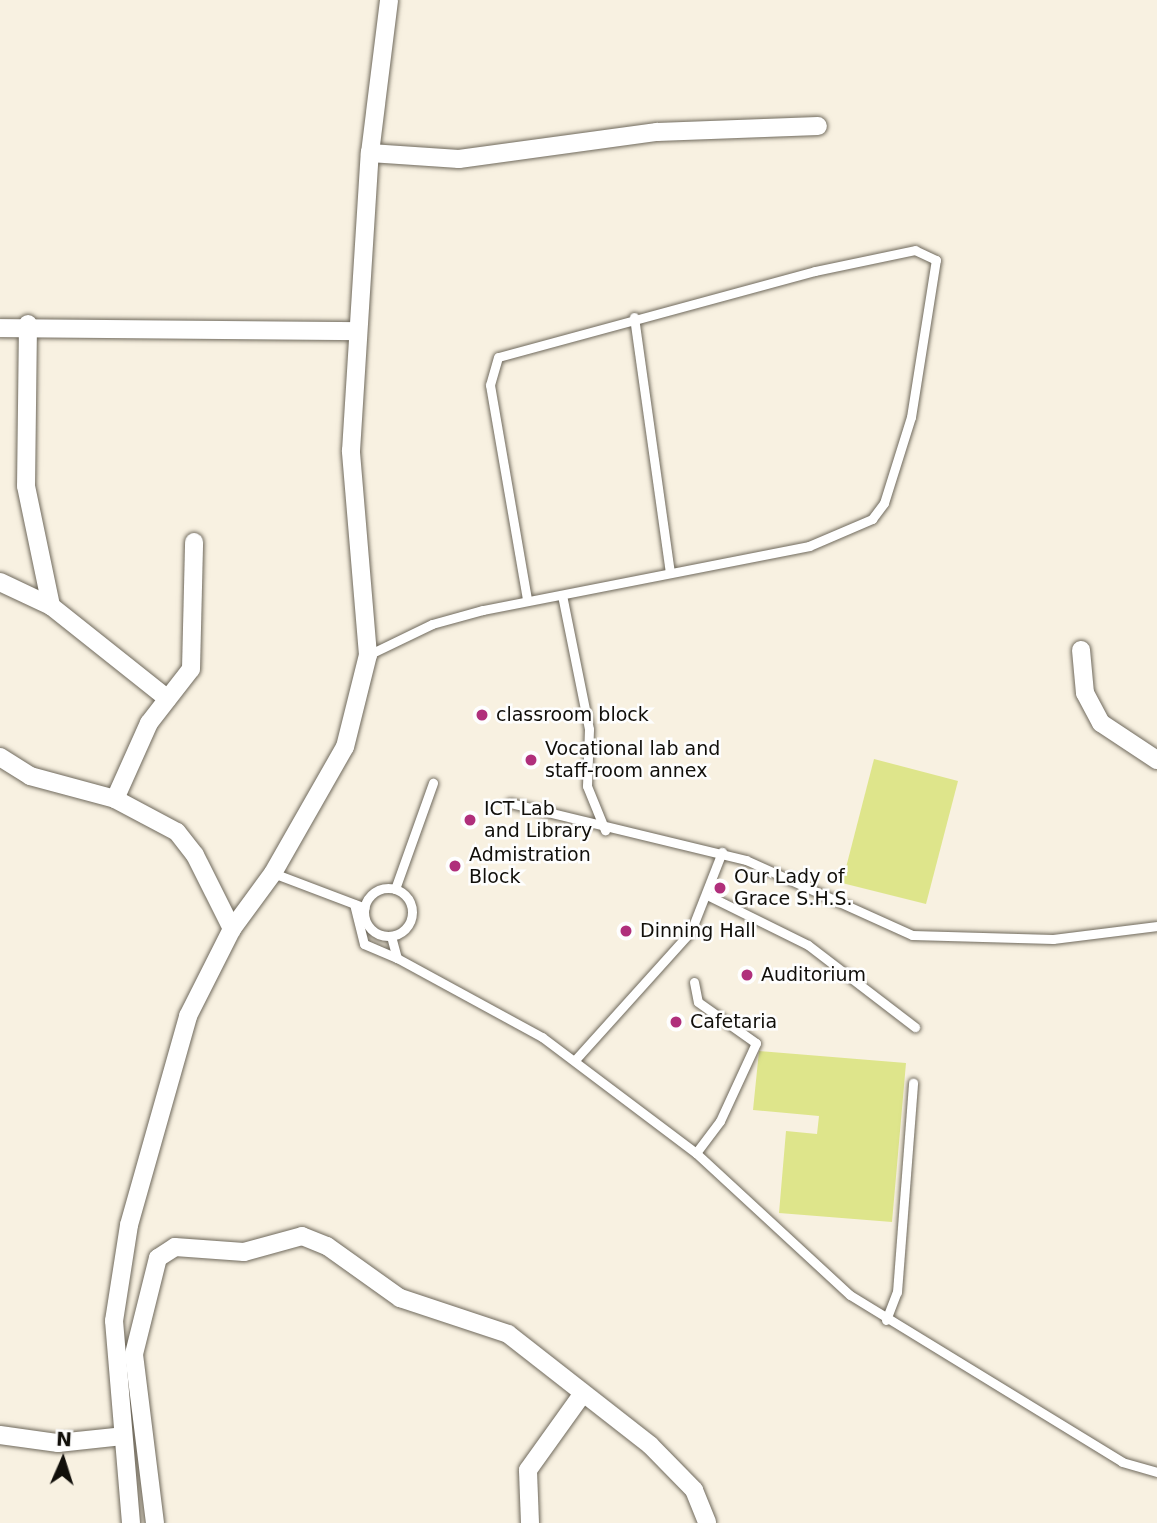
<!DOCTYPE html>
<style>
body{margin:0}
#map{position:relative;width:1157px;height:1523px;overflow:hidden;background:#f8f1e1;font-family:"DejaVu Sans",sans-serif}
div>[style]{position:absolute}
.green>*{inset:0;background:#dee58b}
.roads{filter:drop-shadow(0 0 2px #6f695c) drop-shadow(0 0 2px #6f695c)}
.service>*{height:9px;margin:-4.5px;padding:0 4.5px;transform-origin:4.5px;border-radius:4.5px;background:#fff}
.service>.ring{margin:-4.5px;padding:0;box-sizing:content-box;background:none;border:9px solid #fff;border-radius:50%}
.minor>*{height:18px;margin:-9px;padding:0 9px;transform-origin:9px;border-radius:9px;background:#fff}
.dots>*{width:19px;height:19px;translate:-50% -50%;box-sizing:border-box;border:4px solid #fefefe;border-radius:50%}
span{translate:-50% -50%;white-space:nowrap;text-align:center;line-height:1.15;-webkit-text-stroke:5px #fefefe;paint-order:stroke}
.poi-label{font-size:19px;color:#110f0a}
.left{translate:0 -50%;text-align:left}
.north{position:absolute;left:28px;top:1425px;width:70px;height:70px;-webkit-text-stroke:5px #fefefe;paint-order:stroke;rotate:3deg;font-size:19px;font-weight:700;line-height:28px;text-align:center;color:#110f0a}
.north::after{content:'';display:block;margin:auto;width:24px;height:32px;background:#110f0a;clip-path:polygon(50% 0,100% 100%,50% 72%,0 100%)}
</style>
<div id="map">
<div class="green">
<div style="clip-path:polygon(874px 759px,958px 781px,926px 904px,842px 883px)"></div>
<div style="clip-path:polygon(759px 1051px,906px 1063px,892px 1222px,779px 1213px,786px 1131px,817px 1134px,819px 1116px,753px 1110px)"></div>
</div>
<div class="roads">
<div class="service">
<div style="left:634px;top:317px;width:258px;rotate:82deg"></div>
<div style="left:562px;top:595px;width:137px;rotate:78.6deg"></div>
<div style="left:589px;top:729px;width:57px;rotate:92deg"></div>
<div style="left:587px;top:786px;width:48px;rotate:67.8deg"></div>
<div style="left:368px;top:655px;width:71px;rotate:-25.8deg"></div>
<div style="left:432px;top:624px;width:53px;rotate:-15.4deg"></div>
<div style="left:483px;top:610px;width:332px;rotate:-11.1deg"></div>
<div style="left:809px;top:546px;width:69px;rotate:-23.2deg"></div>
<div style="left:872px;top:519px;width:20px;rotate:-53deg"></div>
<div style="left:884px;top:503px;width:90px;rotate:-72.6deg"></div>
<div style="left:911px;top:417px;width:159px;rotate:-81deg"></div>
<div style="left:936px;top:260px;width:23px;rotate:-155deg"></div>
<div style="left:915px;top:250px;width:102px;rotate:168.1deg"></div>
<div style="left:815px;top:271px;width:328px;rotate:164.8deg"></div>
<div style="left:498px;top:357px;width:29px;rotate:106deg"></div>
<div style="left:490px;top:385px;width:218px;rotate:80.2deg"></div>
<div style="left:510px;top:803px;width:243px;rotate:13.6deg"></div>
<div style="left:746px;top:860px;width:182px;rotate:24.3deg"></div>
<div style="left:912px;top:935px;width:141px;rotate:1.6deg"></div>
<div style="left:1053px;top:939px;width:105px;rotate:-7.1deg"></div>
<div style="left:273px;top:873px;width:98px;rotate:20.8deg"></div>
<div class="ring" style="left:364px;top:888px;width:39px;height:39px"></div>
<div style="left:395px;top:889px;width:113px;rotate:-70.3deg"></div>
<div style="left:709px;top:896px;width:110px;rotate:26.3deg"></div>
<div style="left:808px;top:945px;width:135px;rotate:37.5deg"></div>
<div style="left:354px;top:904px;width:41px;rotate:76deg"></div>
<div style="left:364px;top:944px;width:36px;rotate:23deg"></div>
<div style="left:391px;top:936px;width:23px;rotate:75deg"></div>
<div style="left:397px;top:958px;width:165px;rotate:28.6deg"></div>
<div style="left:542px;top:1037px;width:193px;rotate:37deg"></div>
<div style="left:696px;top:1153px;width:209px;rotate:42.7deg"></div>
<div style="left:850px;top:1295px;width:319px;rotate:31.5deg"></div>
<div style="left:1122px;top:1462px;width:36px;rotate:16deg"></div>
<div style="left:694px;top:982px;width:20px;rotate:79deg"></div>
<div style="left:698px;top:1002px;width:71px;rotate:35.3deg"></div>
<div style="left:756px;top:1043px;width:86px;rotate:114.8deg"></div>
<div style="left:720px;top:1121px;width:40px;rotate:127deg"></div>
<div style="left:575px;top:1060px;width:173px;rotate:-48deg"></div>
<div style="left:691px;top:931px;width:85px;rotate:-68.6deg"></div>
<div style="left:886px;top:1320px;width:30px;rotate:-69deg"></div>
<div style="left:897px;top:1292px;width:210px;rotate:-85.6deg"></div>
</div>
<div class="minor">
<div style="left:370px;top:153px;width:89px;rotate:3.9deg"></div>
<div style="left:459px;top:159px;width:200px;rotate:-7.8deg"></div>
<div style="left:657px;top:132px;width:161px;rotate:-2.1deg"></div>
<div style="left:28px;top:324px;width:162px;rotate:90.7deg"></div>
<div style="left:26px;top:486px;width:123px;rotate:78.2deg"></div>
<div style="left:51px;top:606px;width:149px;rotate:38.5deg"></div>
<div style="left:0;top:328px;width:358px;rotate:0.5deg"></div>
<div style="left:0;top:582px;width:56px;rotate:25.2deg"></div>
<div style="left:1081px;top:650px;width:43px;rotate:84.7deg"></div>
<div style="left:1085px;top:693px;width:34px;rotate:62deg"></div>
<div style="left:1101px;top:723px;width:67px;rotate:33.5deg"></div>
<div style="left:0;top:757px;width:36px;rotate:32deg"></div>
<div style="left:30px;top:776px;width:88px;rotate:15.1deg"></div>
<div style="left:115px;top:799px;width:70px;rotate:28deg"></div>
<div style="left:177px;top:832px;width:29px;rotate:52deg"></div>
<div style="left:195px;top:855px;width:83px;rotate:63.4deg"></div>
<div style="left:115px;top:799px;width:83px;rotate:-65.9deg"></div>
<div style="left:149px;top:723px;width:68px;rotate:-52.1deg"></div>
<div style="left:191px;top:669px;width:127px;rotate:-88.6deg"></div>
<div style="left:0;top:1435px;width:59px;rotate:7.9deg"></div>
<div style="left:58px;top:1443px;width:65px;rotate:-6.1deg"></div>
<div style="left:131px;top:1523px;width:203px;rotate:-94.8deg"></div>
<div style="left:114px;top:1321px;width:97px;rotate:-81.1deg"></div>
<div style="left:129px;top:1225px;width:217px;rotate:-74.2deg"></div>
<div style="left:188px;top:1016px;width:97px;rotate:-63.2deg"></div>
<div style="left:232px;top:929px;width:69px;rotate:-53.8deg"></div>
<div style="left:273px;top:873px;width:145px;rotate:-60.3deg"></div>
<div style="left:345px;top:747px;width:95px;rotate:-76deg"></div>
<div style="left:368px;top:655px;width:205px;rotate:-94.8deg"></div>
<div style="left:351px;top:451px;width:299px;rotate:-86.4deg"></div>
<div style="left:370px;top:153px;width:154px;rotate:-82.9deg"></div>
<div style="left:155px;top:1523px;width:170px;rotate:-97.1deg"></div>
<div style="left:134px;top:1354px;width:99px;rotate:-76deg"></div>
<div style="left:158px;top:1258px;width:20px;rotate:-33deg"></div>
<div style="left:175px;top:1247px;width:69px;rotate:4.1deg"></div>
<div style="left:244px;top:1252px;width:60px;rotate:-15.4deg"></div>
<div style="left:302px;top:1236px;width:27px;rotate:22deg"></div>
<div style="left:327px;top:1246px;width:90px;rotate:35.5deg"></div>
<div style="left:400px;top:1298px;width:114px;rotate:18.4deg"></div>
<div style="left:508px;top:1334px;width:180px;rotate:38deg"></div>
<div style="left:650px;top:1445px;width:63px;rotate:45.6deg"></div>
<div style="left:694px;top:1490px;width:35px;rotate:68deg"></div>
<div style="left:530px;top:1523px;width:53px;rotate:-92.2deg"></div>
<div style="left:528px;top:1470px;width:91px;rotate:-54.4deg"></div>
</div>
</div>
<div class="dots">
<div style="left:482px;top:715px;background:#b02f7b"></div>
<div style="left:531px;top:760px;background:#b02f7b"></div>
<div style="left:470px;top:820px;background:#b02f7b"></div>
<div style="left:455px;top:866px;background:#b02f7b"></div>
<div style="left:720px;top:888px;background:#b02f7b"></div>
<div style="left:626px;top:931px;background:#b02f7b"></div>
<div style="left:747px;top:975px;background:#b02f7b"></div>
<div style="left:676px;top:1022px;background:#b02f7b"></div>
</div>
<div class="poi-label">
<span class="left" style="left:496px;top:715px">classroom block</span>
<span class="left" style="left:545px;top:760px">Vocational lab and<br>staff-room annex</span>
<span class="left" style="left:484px;top:820px">ICT Lab<br>and Library</span>
<span class="left" style="left:469px;top:866px">Admistration<br>Block</span>
<span class="left" style="left:734px;top:888px">Our Lady of<br>Grace S.H.S.</span>
<span class="left" style="left:640px;top:931px">Dinning Hall</span>
<span class="left" style="left:761px;top:975px">Auditorium</span>
<span class="left" style="left:690px;top:1022px">Cafetaria</span>
</div>
<div class="north">N</div>
</div>
